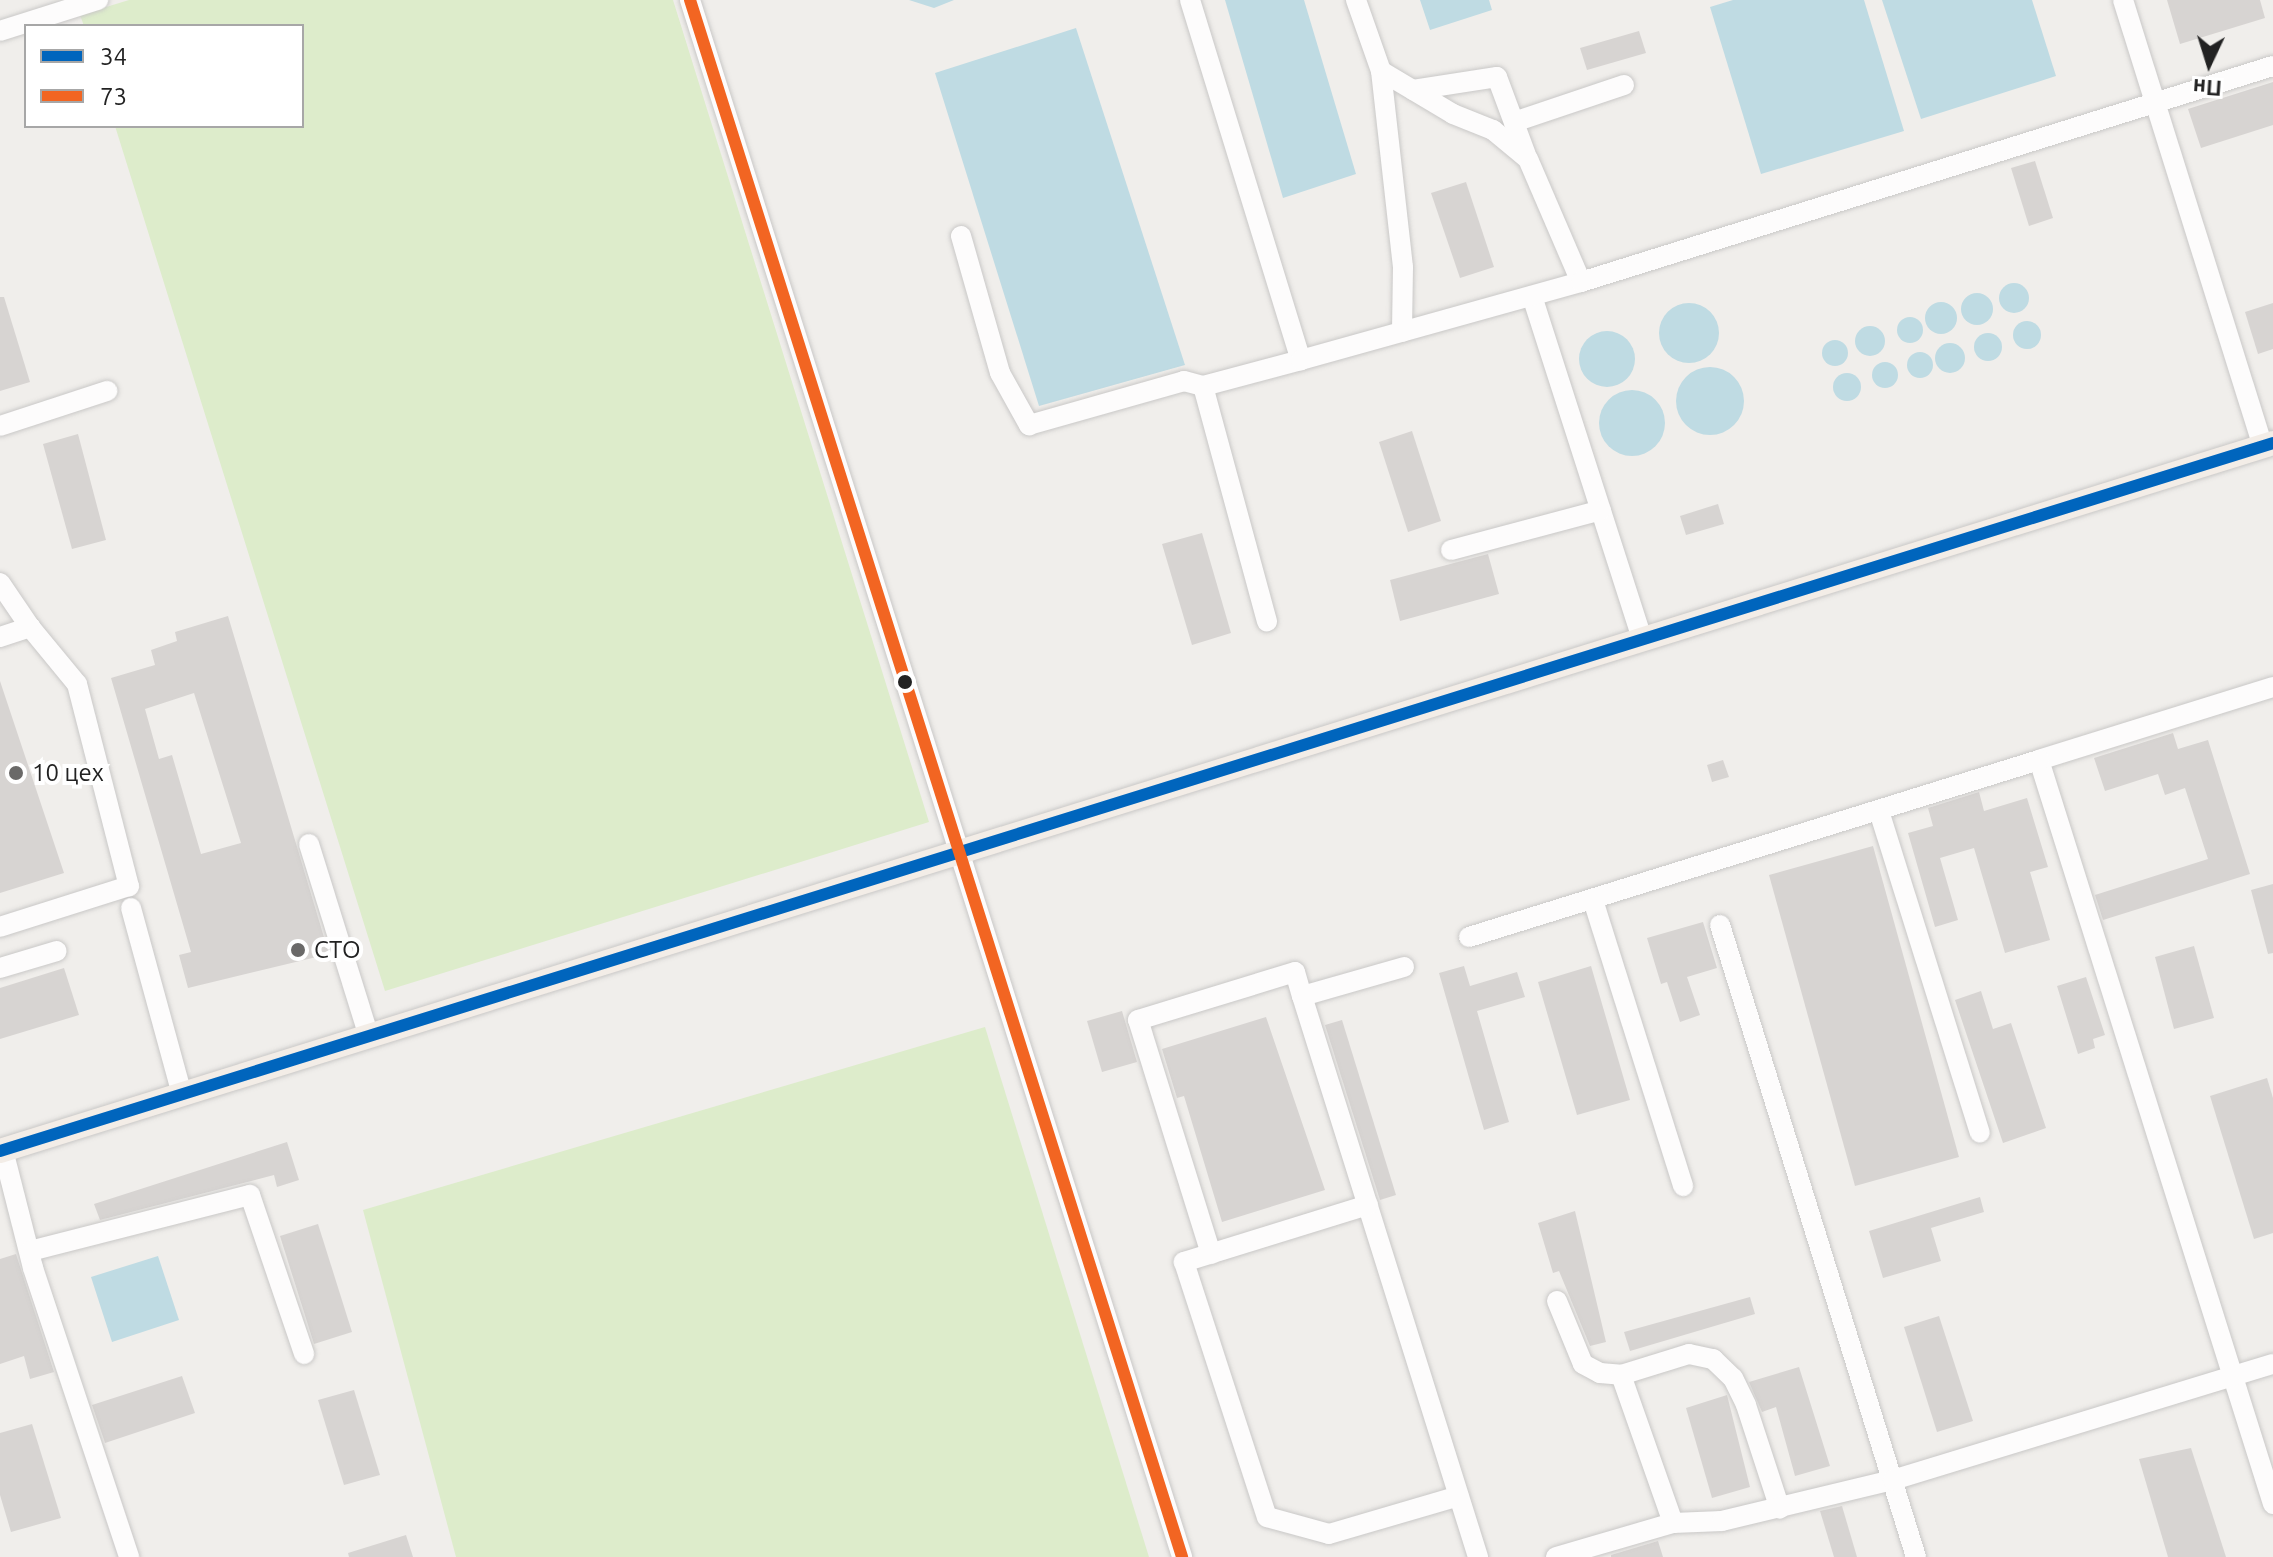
<!DOCTYPE html>
<meta charset="utf-8">
<style>
body{margin:0}
#map{position:relative;width:2273px;height:1557px;overflow:hidden;background:#f0eeeb;font-family:Ubuntu,sans-serif}
div>[style]{position:absolute}
.grass>*{inset:0;background:#ddeccb}
.water>*{inset:0;background:#bfdbe3}
.round{border-radius:50%}
.building>*{inset:0;background:#d7d4d2}
.roads{filter:drop-shadow(0 0 2px #c9c8c7) drop-shadow(0 0 2px #c9c8c7)}
.minor>*{height:20px;margin:-10px;padding:0 10px;transform-origin:10px;border-radius:10px;background:#fdfcfc}
.major>*{height:24px;margin:-12px;padding:0 12px;transform-origin:12px;border-radius:12px;background:#f3ede7}
.bus-1>*{height:12px;margin:-6px;padding:0 6px;transform-origin:6px;border-radius:6px;background:#0065bd}
.bus-2>*{height:12px;margin:-6px;padding:0 6px;transform-origin:6px;border-radius:6px;background:#f26522}
.dots>*{width:22px;height:22px;translate:-50% -50%;box-sizing:border-box;border:4px solid #fff;border-radius:50%}
span{translate:-50% -50%;white-space:nowrap;text-align:center;line-height:1.15;-webkit-text-stroke:8px #fff;paint-order:stroke}
.poi-label{font-size:24px;color:#222}
.left{translate:0 -50%;text-align:left}
.legend{position:absolute;left:24px;top:24px;width:280px;height:104px;box-sizing:border-box;background:#fff;border:2px solid #a7a7a7;margin:0;padding:10px 14px;list-style:none;font-size:24px;color:#222}
.legend li{display:flex;align-items:center;gap:16px;height:40px}
.legend b{width:40px;border:2px solid #a7a7a7}
.north{position:absolute;left:2169px;top:24px;width:80px;height:80px;-webkit-text-stroke:6px #fff;paint-order:stroke;rotate:184deg;font-size:22px;font-weight:700;line-height:32px;text-align:center;color:#222}
.north::after{content:'';display:block;margin:auto;width:28px;height:36px;background:#222;clip-path:polygon(50% 0,100% 100%,50% 72%,0 100%)}
</style>
<div id="map">
<div class="grass">
<div style="clip-path:polygon(129px 0,673px 0,929px 822px,385px 991px,115px 126px,302px 126px,302px 26px,84px 26px,80px 15px)"></div>
<div style="clip-path:polygon(985px 1027px,1149px 1557px,456px 1557px,363px 1210px)"></div>
</div>
<div class="water">
<div style="clip-path:polygon(909px 0,954px 0,934px 8px)"></div>
<div style="clip-path:polygon(1225px 0,1304px 0,1356px 174px,1283px 198px)"></div>
<div style="clip-path:polygon(1420px 0,1489px 0,1492px 10px,1430px 30px)"></div>
<div style="clip-path:polygon(1733px 0,1864px 0,1904px 131px,1761px 174px,1710px 7px)"></div>
<div style="clip-path:polygon(1882px 0,2032px 0,2056px 76px,1921px 119px)"></div>
<div style="clip-path:polygon(1076px 28px,1185px 365px,1039px 406px,935px 73px)"></div>
<div class="round" style="left:1999px;top:283px;width:30px;height:30px"></div>
<div class="round" style="left:1961px;top:293px;width:32px;height:32px"></div>
<div class="round" style="left:1925px;top:302px;width:32px;height:32px"></div>
<div class="round" style="left:1659px;top:303px;width:60px;height:60px"></div>
<div class="round" style="left:1897px;top:317px;width:26px;height:26px"></div>
<div class="round" style="left:2013px;top:321px;width:28px;height:28px"></div>
<div class="round" style="left:1855px;top:326px;width:30px;height:30px"></div>
<div class="round" style="left:1579px;top:331px;width:56px;height:56px"></div>
<div class="round" style="left:1974px;top:333px;width:28px;height:28px"></div>
<div class="round" style="left:1822px;top:340px;width:26px;height:26px"></div>
<div class="round" style="left:1935px;top:343px;width:30px;height:30px"></div>
<div class="round" style="left:1907px;top:352px;width:26px;height:26px"></div>
<div class="round" style="left:1872px;top:362px;width:26px;height:26px"></div>
<div class="round" style="left:1676px;top:367px;width:68px;height:68px"></div>
<div class="round" style="left:1833px;top:373px;width:28px;height:28px"></div>
<div class="round" style="left:1599px;top:390px;width:66px;height:66px"></div>
<div style="clip-path:polygon(158px 1256px,179px 1320px,112px 1342px,91px 1277px)"></div>
</div>
<div class="building">
<div style="clip-path:polygon(2167px 0,2260px 0,2265px 18px,2180px 44px)"></div>
<div style="clip-path:polygon(1639px 31px,1646px 53px,1587px 70px,1580px 48px)"></div>
<div style="clip-path:polygon(2273px 82px,2273px 125px,2201px 148px,2188px 109px)"></div>
<div style="clip-path:polygon(2035px 161px,2053px 218px,2029px 226px,2011px 168px)"></div>
<div style="clip-path:polygon(1466px 182px,1494px 267px,1460px 278px,1431px 193px)"></div>
<div style="clip-path:polygon(0 297px,4px 297px,30px 382px,0 391px)"></div>
<div style="clip-path:polygon(2273px 303px,2273px 349px,2258px 354px,2245px 312px)"></div>
<div style="clip-path:polygon(1412px 431px,1441px 521px,1408px 532px,1379px 442px)"></div>
<div style="clip-path:polygon(78px 434px,106px 540px,72px 549px,43px 444px)"></div>
<div style="clip-path:polygon(1718px 504px,1724px 524px,1686px 535px,1680px 516px)"></div>
<div style="clip-path:polygon(1202px 533px,1231px 633px,1192px 645px,1162px 544px)"></div>
<div style="clip-path:polygon(1488px 554px,1499px 594px,1400px 621px,1390px 580px)"></div>
<div style="clip-path:polygon(evenodd,228px 616px,329px 954px,188px 988px,179px 955px,191px 952px,111px 678px,155px 665px,151px 650px,177px 641px,175px 632px,228px 616px,194px 693px,241px 843px,201px 854px,172px 755px,159px 759px,145px 709px,194px 693px)"></div>
<div style="clip-path:polygon(0 681px,64px 873px,0 893px)"></div>
<div style="clip-path:polygon(2173px 733px,2178px 749px,2208px 740px,2250px 874px,2103px 920px,2095px 895px,2208px 859px,2185px 788px,2165px 795px,2158px 774px,2105px 791px,2094px 758px)"></div>
<div style="clip-path:polygon(1723px 760px,1729px 777px,1712px 782px,1707px 765px)"></div>
<div style="clip-path:polygon(1979px 792px,1984px 811px,2027px 798px,2048px 867px,2030px 872px,2050px 940px,2005px 953px,1974px 848px,1940px 858px,1958px 920px,1935px 927px,1908px 833px,1933px 826px,1928px 808px)"></div>
<div style="clip-path:polygon(1873px 846px,1959px 1157px,1855px 1186px,1769px 875px)"></div>
<div style="clip-path:polygon(2273px 884px,2273px 953px,2268px 954px,2251px 890px)"></div>
<div style="clip-path:polygon(1703px 922px,1717px 968px,1687px 977px,1700px 1015px,1680px 1022px,1667px 982px,1661px 984px,1647px 938px)"></div>
<div style="clip-path:polygon(2194px 946px,2214px 1018px,2174px 1029px,2155px 957px)"></div>
<div style="clip-path:polygon(1464px 966px,1470px 986px,1517px 972px,1525px 997px,1477px 1011px,1509px 1122px,1484px 1130px,1439px 973px)"></div>
<div style="clip-path:polygon(1591px 966px,1630px 1100px,1577px 1115px,1538px 982px)"></div>
<div style="clip-path:polygon(64px 968px,79px 1015px,0 1039px,0 988px)"></div>
<div style="clip-path:polygon(2086px 977px,2105px 1035px,2093px 1039px,2095px 1048px,2078px 1054px,2057px 986px)"></div>
<div style="clip-path:polygon(1981px 991px,1993px 1029px,2011px 1023px,2046px 1128px,2003px 1143px,1955px 1000px)"></div>
<div style="clip-path:polygon(1122px 1011px,1137px 1062px,1102px 1072px,1087px 1021px)"></div>
<div style="clip-path:polygon(1266px 1017px,1325px 1190px,1222px 1222px,1184px 1096px,1177px 1098px,1162px 1049px)"></div>
<div style="clip-path:polygon(1342px 1020px,1396px 1195px,1380px 1200px,1325px 1025px)"></div>
<div style="clip-path:polygon(2267px 1078px,2273px 1098px,2273px 1233px,2254px 1239px,2210px 1096px)"></div>
<div style="clip-path:polygon(287px 1142px,299px 1180px,277px 1187px,274px 1175px,100px 1220px,94px 1204px)"></div>
<div style="clip-path:polygon(1980px 1197px,1984px 1212px,1931px 1228px,1941px 1261px,1883px 1278px,1869px 1231px)"></div>
<div style="clip-path:polygon(1575px 1211px,1606px 1342px,1590px 1346px,1559px 1271px,1553px 1273px,1538px 1223px)"></div>
<div style="clip-path:polygon(318px 1224px,352px 1332px,314px 1344px,280px 1236px)"></div>
<div style="clip-path:polygon(16px 1254px,54px 1372px,30px 1379px,24px 1356px,0 1364px,0 1259px)"></div>
<div style="clip-path:polygon(1750px 1297px,1755px 1314px,1630px 1351px,1624px 1332px)"></div>
<div style="clip-path:polygon(1939px 1316px,1973px 1421px,1937px 1432px,1904px 1327px)"></div>
<div style="clip-path:polygon(1799px 1367px,1830px 1466px,1795px 1476px,1776px 1407px,1762px 1412px,1749px 1382px)"></div>
<div style="clip-path:polygon(182px 1376px,195px 1413px,105px 1443px,92px 1405px)"></div>
<div style="clip-path:polygon(354px 1390px,380px 1475px,344px 1485px,318px 1400px)"></div>
<div style="clip-path:polygon(1727px 1395px,1750px 1487px,1712px 1498px,1686px 1408px)"></div>
<div style="clip-path:polygon(32px 1424px,61px 1518px,11px 1532px,0 1495px,0 1433px)"></div>
<div style="clip-path:polygon(2191px 1448px,2226px 1557px,2168px 1557px,2139px 1459px)"></div>
<div style="clip-path:polygon(1842px 1506px,1857px 1557px,1834px 1557px,1820px 1511px)"></div>
<div style="clip-path:polygon(406px 1535px,413px 1557px,349px 1557px,348px 1553px)"></div>
<div style="clip-path:polygon(1658px 1541px,1663px 1557px,1611px 1557px,1611px 1555px)"></div>
</div>
<div class="roads">
<div class="minor">
<div style="left:690px;top:0;width:1633px;rotate:72.46deg"></div>
<div style="left:1190px;top:0;width:377px;rotate:72.9deg"></div>
<div style="left:1301px;top:360px;width:101px;rotate:165.1deg"></div>
<div style="left:1203px;top:386px;width:244px;rotate:74.8deg"></div>
<div style="left:1356px;top:0;width:75px;rotate:70.6deg"></div>
<div style="left:1381px;top:71px;width:84px;rotate:30.8deg"></div>
<div style="left:1453px;top:114px;width:43px;rotate:21.8deg"></div>
<div style="left:1493px;top:130px;width:45px;rotate:39.6deg"></div>
<div style="left:1528px;top:159px;width:134px;rotate:66.7deg"></div>
<div style="left:2123px;top:0;width:467px;rotate:72.6deg"></div>
<div style="left:0;top:31px;width:103px;rotate:-17.6deg"></div>
<div style="left:1381px;top:71px;width:197px;rotate:83.6deg"></div>
<div style="left:1403px;top:267px;width:65px;rotate:90.9deg"></div>
<div style="left:1413px;top:90px;width:85px;rotate:-8.8deg"></div>
<div style="left:1497px;top:77px;width:83px;rotate:69.6deg"></div>
<div style="left:1514px;top:122px;width:116px;rotate:-18.6deg"></div>
<div style="left:961px;top:236px;width:142px;rotate:74.1deg"></div>
<div style="left:1000px;top:373px;width:60px;rotate:60.9deg"></div>
<div style="left:1029px;top:425px;width:161px;rotate:-15.8deg"></div>
<div style="left:1184px;top:381px;width:20px;rotate:15deg"></div>
<div style="left:1532px;top:296px;width:362px;rotate:72.2deg"></div>
<div style="left:1301px;top:360px;width:291px;rotate:-15.6deg"></div>
<div style="left:1581px;top:282px;width:725px;rotate:-17.34deg"></div>
<div style="left:0;top:426px;width:113px;rotate:-18.1deg"></div>
<div style="left:1451px;top:550px;width:155px;rotate:-14.9deg"></div>
<div style="left:0;top:583px;width:53px;rotate:55.7deg"></div>
<div style="left:0;top:637px;width:32px;rotate:-18deg"></div>
<div style="left:30px;top:627px;width:74px;rotate:50.5deg"></div>
<div style="left:77px;top:684px;width:209px;rotate:75.6deg"></div>
<div style="left:129px;top:886px;width:135px;rotate:162.4deg"></div>
<div style="left:2273px;top:687px;width:245px;rotate:162.7deg"></div>
<div style="left:2039px;top:760px;width:780px;rotate:72.54deg"></div>
<div style="left:1879px;top:811px;width:337px;rotate:72.6deg"></div>
<div style="left:309px;top:844px;width:202px;rotate:72.7deg"></div>
<div style="left:1593px;top:900px;width:300px;rotate:72.5deg"></div>
<div style="left:131px;top:908px;width:194px;rotate:74.7deg"></div>
<div style="left:1720px;top:925px;width:662px;rotate:72.77deg"></div>
<div style="left:1469px;top:937px;width:597px;rotate:-17.25deg"></div>
<div style="left:1404px;top:967px;width:106px;rotate:164.1deg"></div>
<div style="left:1302px;top:996px;width:588px;rotate:72.58deg"></div>
<div style="left:0;top:968px;width:59px;rotate:-16.6deg"></div>
<div style="left:3px;top:1150px;width:122px;rotate:75.7deg"></div>
<div style="left:33px;top:1268px;width:305px;rotate:71.6deg"></div>
<div style="left:1368px;top:1205px;width:193px;rotate:162.8deg"></div>
<div style="left:1184px;top:1262px;width:268px;rotate:72deg"></div>
<div style="left:1267px;top:1517px;width:64px;rotate:15.3deg"></div>
<div style="left:1329px;top:1534px;width:135px;rotate:-16.3deg"></div>
<div style="left:30px;top:1251px;width:227px;rotate:-14.3deg"></div>
<div style="left:250px;top:1195px;width:168px;rotate:71.2deg"></div>
<div style="left:1211px;top:1254px;width:245px;rotate:-107.3deg"></div>
<div style="left:1138px;top:1020px;width:164px;rotate:-17deg"></div>
<div style="left:1295px;top:972px;width:25px;rotate:74deg"></div>
<div style="left:1557px;top:1301px;width:68px;rotate:67.6deg"></div>
<div style="left:1583px;top:1364px;width:19px;rotate:28deg"></div>
<div style="left:1600px;top:1373px;width:21px;rotate:5deg"></div>
<div style="left:1621px;top:1375px;width:157px;rotate:70.6deg"></div>
<div style="left:1621px;top:1375px;width:71px;rotate:-17.2deg"></div>
<div style="left:1689px;top:1354px;width:25px;rotate:12deg"></div>
<div style="left:1713px;top:1359px;width:28px;rotate:44deg"></div>
<div style="left:1733px;top:1378px;width:30px;rotate:64deg"></div>
<div style="left:1746px;top:1405px;width:109px;rotate:71.9deg"></div>
<div style="left:1556px;top:1557px;width:122px;rotate:-16.2deg"></div>
<div style="left:1673px;top:1523px;width:49px;rotate:-2.3deg"></div>
<div style="left:1722px;top:1521px;width:176px;rotate:-13.5deg"></div>
<div style="left:1893px;top:1480px;width:397px;rotate:-17deg"></div>
</div>
<div class="major">
<div style="left:0;top:1151px;width:2381px;rotate:-17.3deg"></div>
</div>
</div>
<div class="bus-1">
<div style="left:0;top:1151px;width:2381px;rotate:-17.3deg"></div>
</div>
<div class="bus-2">
<div style="left:690px;top:0;width:1633px;rotate:72.46deg"></div>
</div>
<div class="dots">
<div style="left:905px;top:682px;background:#222"></div>
<div style="left:16px;top:773px;background:#6a6968"></div>
<div style="left:298px;top:950px;background:#6a6968"></div>
</div>
<div class="poi-label">
<span class="left" style="left:32px;top:773px">10 цех</span>
<span class="left" style="left:314px;top:950px">СТО</span>
</div>
<ul class="legend">
<li><b style="height:10px;background:#0065bd"></b>34</li>
<li><b style="height:10px;background:#f26522"></b>73</li>
</ul>
<div class="north">Пн</div>
</div>
